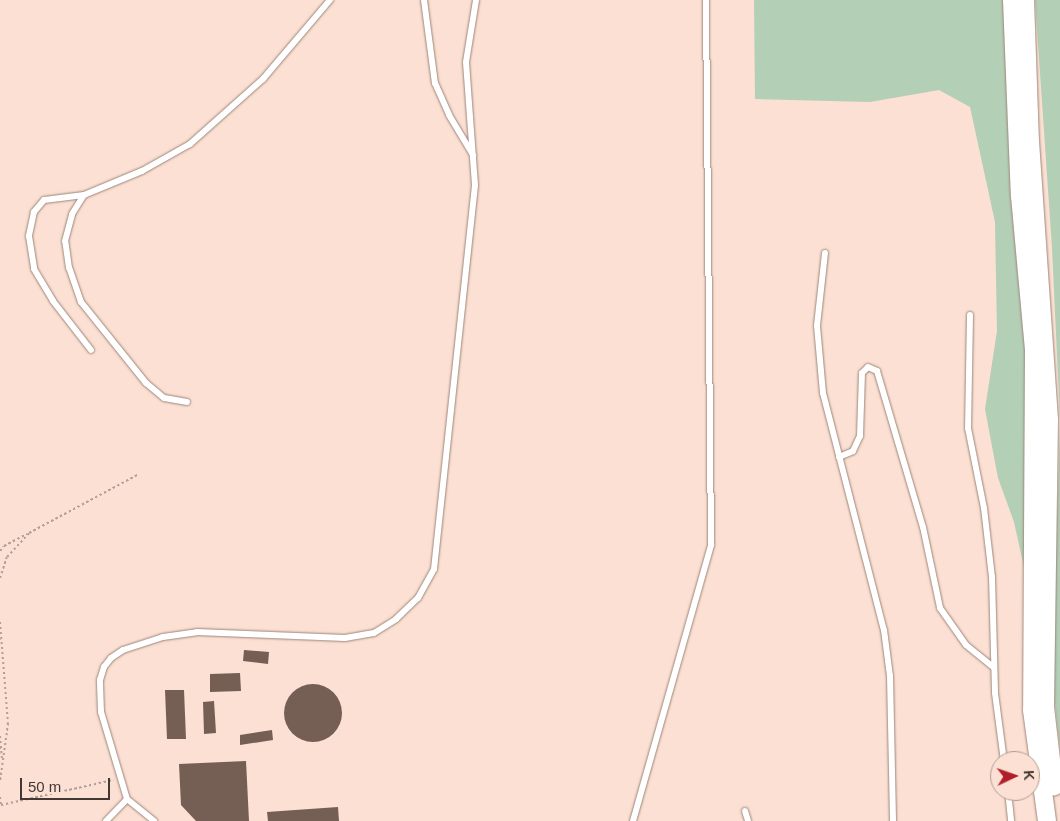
<!DOCTYPE html>
<style>
body{margin:0}
#map{position:relative;width:1060px;height:821px;overflow:hidden;background:#fbe0d3;font-family:Helvetica,sans-serif}
div>[style]{position:absolute}
.green>*{inset:0;background:#b3cfb6}
.building>*{inset:0;background:#755e53}
.round{border-radius:50%}
.path>*{height:2px;margin-top:-1px;transform-origin:0;background:repeating-linear-gradient(90deg,#b49f95 0 2.5px,transparent 0 5px)}
.roads{filter:drop-shadow(0 0 1px #9d8579) drop-shadow(0 0 1px #9d8579)}
.service>*{height:6px;margin:-3px;padding:0 3px;transform-origin:3px;border-radius:3px;background:#fff}
.secondary>*{height:18px;margin:-9px;padding:0 9px;transform-origin:9px;border-radius:9px;background:#fff}
span{translate:-50% -50%;white-space:nowrap;text-align:center;line-height:1.15;-webkit-text-stroke:5px #fbe0d3;paint-order:stroke}
.north{position:absolute;left:990px;top:751px;width:50px;height:50px;box-sizing:border-box;background:#fbe0d3;border:1px solid #b19d93;border-radius:50%;rotate:87deg;font-size:14px;font-weight:700;line-height:20px;text-align:center;color:#433833}
.north::after{content:'';display:block;margin:auto;width:18px;height:22px;background:#b01e2a;clip-path:polygon(50% 0,100% 100%,50% 72%,0 100%)}
.scale{position:absolute;left:20px;top:778px;width:90px;height:22px;box-sizing:border-box;border:2px solid #433833;border-top:0;padding-left:6px;font-size:15px;line-height:18px;white-space:nowrap;color:#433833;-webkit-text-stroke:4px #fbe0d3;paint-order:stroke}
</style>
<div id="map">
<div class="green">
<div style="clip-path:polygon(754px 0,1008px 0,1034px 349px,1027px 581px,1014px 522px,998px 478px,985px 409px,997px 331px,995px 222px,970px 107px,939px 90px,870px 102px,755px 99px)"></div>
<div style="clip-path:polygon(1035px 0,1060px 0,1060px 419px,1052px 248px)"></div>
<div style="clip-path:polygon(1060px 426px,1060px 750px,1052px 677px)"></div>
</div>
<div class="building">
<div style="clip-path:polygon(244px 650px,269px 652px,268px 664px,243px 661px)"></div>
<div style="clip-path:polygon(240px 673px,241px 691px,210px 692px,210px 674px)"></div>
<div class="round" style="left:284px;top:684px;width:58px;height:58px"></div>
<div style="clip-path:polygon(165px 690px,184px 690px,186px 739px,167px 739px)"></div>
<div style="clip-path:polygon(214px 701px,216px 733px,204px 734px,203px 702px)"></div>
<div style="clip-path:polygon(272px 730px,273px 740px,240px 745px,240px 735px)"></div>
<div style="clip-path:polygon(246px 761px,249px 821px,196px 821px,181px 805px,179px 764px)"></div>
<div style="clip-path:polygon(338px 807px,339px 821px,268px 821px,267px 812px)"></div>
</div>
<div class="path">
<div style="left:0;top:551px;width:6px;rotate:-51deg"></div>
<div style="left:4px;top:546px;width:26px;rotate:-28deg"></div>
<div style="left:0;top:578px;width:22px;rotate:-72deg"></div>
<div style="left:7px;top:557px;width:33px;rotate:-47deg"></div>
<div style="left:29px;top:533px;width:123px;rotate:-28.2deg"></div>
<div style="left:0;top:622px;width:101px;rotate:85.5deg"></div>
<div style="left:8px;top:723px;width:60px;rotate:97.7deg"></div>
<div style="left:0;top:736px;width:23px;rotate:85deg"></div>
<div style="left:0;top:797px;width:8px;rotate:83deg"></div>
<div style="left:1px;top:805px;width:115px;rotate:-12.6deg"></div>
</div>
<div class="roads">
<div class="service">
<div style="left:424px;top:0;width:84px;rotate:82.5deg"></div>
<div style="left:435px;top:83px;width:35px;rotate:66deg"></div>
<div style="left:449px;top:115px;width:47px;rotate:59deg"></div>
<div style="left:84px;top:195px;width:40px;rotate:172.9deg"></div>
<div style="left:44px;top:200px;width:16px;rotate:130deg"></div>
<div style="left:34px;top:212px;width:25px;rotate:102deg"></div>
<div style="left:29px;top:236px;width:33px;rotate:81deg"></div>
<div style="left:34px;top:269px;width:37px;rotate:59deg"></div>
<div style="left:53px;top:301px;width:62px;rotate:52.2deg"></div>
<div style="left:825px;top:253px;width:73px;rotate:96.3deg"></div>
<div style="left:817px;top:326px;width:67px;rotate:84.9deg"></div>
<div style="left:823px;top:393px;width:245px;rotate:75.6deg"></div>
<div style="left:884px;top:630px;width:46px;rotate:82.6deg"></div>
<div style="left:890px;top:676px;width:145px;rotate:88.8deg"></div>
<div style="left:970px;top:315px;width:113px;rotate:91deg"></div>
<div style="left:968px;top:428px;width:82px;rotate:78.7deg"></div>
<div style="left:984px;top:508px;width:69px;rotate:83.4deg"></div>
<div style="left:992px;top:577px;width:116px;rotate:88.5deg"></div>
<div style="left:995px;top:693px;width:69px;rotate:82.5deg"></div>
<div style="left:187px;top:402px;width:23px;rotate:-170deg"></div>
<div style="left:164px;top:398px;width:23px;rotate:-140deg"></div>
<div style="left:146px;top:383px;width:104px;rotate:-128.7deg"></div>
<div style="left:81px;top:302px;width:36px;rotate:-109deg"></div>
<div style="left:69px;top:268px;width:27px;rotate:-98deg"></div>
<div style="left:65px;top:241px;width:28px;rotate:-75deg"></div>
<div style="left:72px;top:214px;width:22px;rotate:-58deg"></div>
<div style="left:84px;top:195px;width:63px;rotate:-22.5deg"></div>
<div style="left:142px;top:171px;width:55px;rotate:-29.4deg"></div>
<div style="left:190px;top:144px;width:98px;rotate:-41.7deg"></div>
<div style="left:263px;top:79px;width:104px;rotate:-49.7deg"></div>
<div style="left:839px;top:457px;width:15px;rotate:-23deg"></div>
<div style="left:853px;top:451px;width:17px;rotate:-65deg"></div>
<div style="left:860px;top:436px;width:63px;rotate:-88.2deg"></div>
<div style="left:862px;top:373px;width:8px;rotate:-45deg"></div>
<div style="left:868px;top:367px;width:10px;rotate:24deg"></div>
<div style="left:877px;top:371px;width:163px;rotate:73.6deg"></div>
<div style="left:923px;top:527px;width:83px;rotate:78.1deg"></div>
<div style="left:940px;top:608px;width:45px;rotate:54.9deg"></div>
<div style="left:966px;top:645px;width:36px;rotate:39deg"></div>
<div style="left:1008px;top:791px;width:30px;rotate:84deg"></div>
<div style="left:127px;top:799px;width:91px;rotate:-106.6deg"></div>
<div style="left:101px;top:712px;width:32px;rotate:-92deg"></div>
<div style="left:100px;top:680px;width:14px;rotate:-73deg"></div>
<div style="left:104px;top:667px;width:11px;rotate:-52deg"></div>
<div style="left:111px;top:658px;width:14px;rotate:-34deg"></div>
<div style="left:123px;top:650px;width:42px;rotate:-18deg"></div>
<div style="left:163px;top:637px;width:34px;rotate:-8deg"></div>
<div style="left:197px;top:632px;width:148px;rotate:2.3deg"></div>
<div style="left:345px;top:638px;width:29px;rotate:-10deg"></div>
<div style="left:374px;top:633px;width:26px;rotate:-32deg"></div>
<div style="left:396px;top:619px;width:30px;rotate:-44deg"></div>
<div style="left:418px;top:598px;width:33px;rotate:-61deg"></div>
<div style="left:434px;top:569px;width:386px;rotate:-83.9deg"></div>
<div style="left:475px;top:185px;width:123px;rotate:-94.2deg"></div>
<div style="left:466px;top:62px;width:63px;rotate:-80.8deg"></div>
<div style="left:745px;top:811px;width:10px;rotate:73deg"></div>
<div style="left:106px;top:821px;width:30px;rotate:-46deg"></div>
<div style="left:127px;top:799px;width:35px;rotate:39deg"></div>
<div style="left:633px;top:821px;width:287px;rotate:-74.2deg"></div>
<div style="left:711px;top:545px;width:545px;rotate:-90.53deg"></div>
</div>
<div class="secondary">
<div style="left:1012px;top:0;width:196px;rotate:87.7deg"></div>
<div style="left:1020px;top:196px;width:154px;rotate:84.8deg"></div>
<div style="left:1034px;top:349px;width:361px;rotate:90.3deg"></div>
<div style="left:1032px;top:710px;width:112px;rotate:82.3deg"></div>
<div style="left:1025px;top:0;width:141px;rotate:88deg"></div>
<div style="left:1030px;top:141px;width:280px;rotate:86.1deg"></div>
<div style="left:1049px;top:420px;width:287px;rotate:90.8deg"></div>
<div style="left:1045px;top:707px;width:80px;rotate:83.5deg"></div>
</div>
</div>
<div class="north">K</div>
<div class="scale">50 m</div>
</div>
